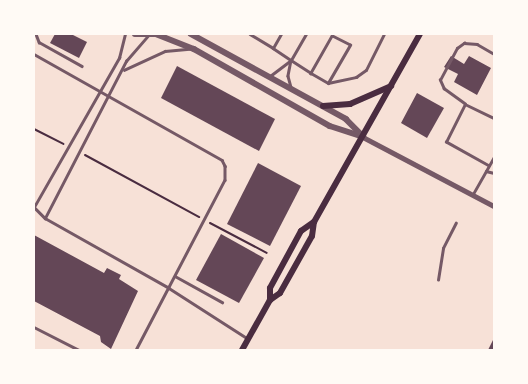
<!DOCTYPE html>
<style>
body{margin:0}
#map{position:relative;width:528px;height:384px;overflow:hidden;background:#f7e1d7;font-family:"Times New Roman",serif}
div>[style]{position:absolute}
.building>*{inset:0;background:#644757}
.path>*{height:2px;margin:-1px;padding:0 1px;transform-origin:1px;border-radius:1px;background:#4a2c40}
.service>*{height:2.5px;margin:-1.25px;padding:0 1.25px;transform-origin:1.25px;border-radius:1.25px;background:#755966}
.minor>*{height:4.5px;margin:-2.25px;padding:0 2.25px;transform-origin:2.25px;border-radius:2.25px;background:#755966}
.tertiary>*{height:5.5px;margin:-2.75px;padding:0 2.75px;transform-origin:2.75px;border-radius:2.75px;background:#755966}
.secondary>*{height:6px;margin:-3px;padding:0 3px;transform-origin:3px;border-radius:3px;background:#4a2c40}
span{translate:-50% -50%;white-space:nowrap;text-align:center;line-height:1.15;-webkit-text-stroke:5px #fffaf5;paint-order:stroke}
.frame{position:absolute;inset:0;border:35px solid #fffaf5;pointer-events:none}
</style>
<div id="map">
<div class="building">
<div style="clip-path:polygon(55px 34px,71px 34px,87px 42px,79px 58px,50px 43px)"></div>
<div style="clip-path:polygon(451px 56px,464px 64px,469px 56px,491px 68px,477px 95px,454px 82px,458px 74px,444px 67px)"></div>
<div style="clip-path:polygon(177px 66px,275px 119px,259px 151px,161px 98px)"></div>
<div style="clip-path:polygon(417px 93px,444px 108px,427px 138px,401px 123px)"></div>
<div style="clip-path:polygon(258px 163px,301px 186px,270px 246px,227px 224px)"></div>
<div style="clip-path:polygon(221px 234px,264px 258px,239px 303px,196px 280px)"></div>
<div style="clip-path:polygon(34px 235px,104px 273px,107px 268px,121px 275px,119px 279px,138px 291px,111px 349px,101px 342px,100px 336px,34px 301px)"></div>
<div style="clip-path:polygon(494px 338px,494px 350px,488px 350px)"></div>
</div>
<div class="path">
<div style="left:34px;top:129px;width:33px;rotate:27deg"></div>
<div style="left:85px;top:155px;width:130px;rotate:28.5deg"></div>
<div style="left:210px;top:223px;width:64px;rotate:27.8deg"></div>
</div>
<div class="service">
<div style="left:36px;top:34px;width:9px;rotate:69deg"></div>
<div style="left:39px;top:42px;width:49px;rotate:29.2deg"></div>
<div style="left:250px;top:34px;width:27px;rotate:31deg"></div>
<div style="left:273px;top:48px;width:16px;rotate:-60deg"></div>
<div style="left:273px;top:48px;width:22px;rotate:34deg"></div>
<div style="left:291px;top:60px;width:30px;rotate:-60deg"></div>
<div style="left:34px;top:54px;width:216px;rotate:29.4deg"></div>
<div style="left:222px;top:160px;width:7px;rotate:63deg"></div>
<div style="left:225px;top:166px;width:14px;rotate:90deg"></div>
<div style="left:225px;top:180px;width:192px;rotate:117.6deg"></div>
<div style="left:291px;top:60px;width:24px;rotate:33deg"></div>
<div style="left:124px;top:70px;width:45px;rotate:-24.9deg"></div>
<div style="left:165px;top:51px;width:24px;rotate:-5deg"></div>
<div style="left:270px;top:76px;width:26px;rotate:-37deg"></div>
<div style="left:291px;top:60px;width:16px;rotate:101deg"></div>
<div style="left:288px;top:76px;width:11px;rotate:75deg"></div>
<div style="left:328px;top:83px;width:44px;rotate:-59.9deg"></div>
<div style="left:350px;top:45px;width:20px;rotate:-153deg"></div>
<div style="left:332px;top:36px;width:43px;rotate:119.6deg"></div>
<div style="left:311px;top:73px;width:20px;rotate:30deg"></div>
<div style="left:328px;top:83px;width:29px;rotate:-12deg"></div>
<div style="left:356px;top:77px;width:12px;rotate:-35deg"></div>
<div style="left:366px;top:70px;width:40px;rotate:-63.4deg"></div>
<div style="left:465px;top:104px;width:26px;rotate:-144deg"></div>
<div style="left:444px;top:89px;width:10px;rotate:-114deg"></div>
<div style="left:440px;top:80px;width:36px;rotate:-62deg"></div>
<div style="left:457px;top:48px;width:9px;rotate:-36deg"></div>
<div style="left:464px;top:43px;width:13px;rotate:4deg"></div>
<div style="left:477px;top:44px;width:20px;rotate:30deg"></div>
<div style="left:489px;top:166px;width:49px;rotate:-150.8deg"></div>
<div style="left:446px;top:142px;width:42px;rotate:-63.4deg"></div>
<div style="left:465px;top:104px;width:32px;rotate:26deg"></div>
<div style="left:486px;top:171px;width:8px;rotate:14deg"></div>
<div style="left:473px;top:194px;width:43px;rotate:-60.4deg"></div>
<div style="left:34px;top:207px;width:16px;rotate:45deg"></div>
<div style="left:45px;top:218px;width:142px;rotate:29.4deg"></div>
<div style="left:169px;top:288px;width:93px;rotate:32.7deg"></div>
<div style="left:34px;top:207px;width:172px;rotate:-60.3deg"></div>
<div style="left:119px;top:58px;width:25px;rotate:-76deg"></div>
<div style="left:45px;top:218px;width:177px;rotate:-62.7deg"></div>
<div style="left:126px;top:61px;width:33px;rotate:-49deg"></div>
<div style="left:175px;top:276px;width:54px;rotate:29deg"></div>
<div style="left:438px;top:280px;width:32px;rotate:-81deg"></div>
<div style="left:443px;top:248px;width:28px;rotate:-63deg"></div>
<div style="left:34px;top:327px;width:51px;rotate:27.1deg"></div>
</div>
<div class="minor">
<div style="left:363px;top:137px;width:148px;rotate:27.8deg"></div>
</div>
<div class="tertiary">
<div style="left:135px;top:34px;width:19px"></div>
<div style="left:156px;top:34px;width:41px;rotate:21.5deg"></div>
<div style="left:194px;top:49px;width:156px;rotate:29.5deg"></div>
<div style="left:330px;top:126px;width:35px;rotate:18deg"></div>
<div style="left:191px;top:34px;width:177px;rotate:28.7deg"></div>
<div style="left:346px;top:119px;width:23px;rotate:45deg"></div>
</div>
<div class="secondary">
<div style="left:323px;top:106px;width:27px;rotate:-4deg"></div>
<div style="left:350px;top:104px;width:45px;rotate:-23.7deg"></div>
<div style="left:270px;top:300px;width:12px;rotate:-90deg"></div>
<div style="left:270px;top:288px;width:65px;rotate:-61.5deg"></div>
<div style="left:301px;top:231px;width:16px;rotate:-35deg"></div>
<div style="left:242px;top:350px;width:57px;rotate:-60.8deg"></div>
<div style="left:270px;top:300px;width:12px;rotate:-35deg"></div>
<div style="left:280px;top:293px;width:65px;rotate:-60.7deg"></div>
<div style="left:312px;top:236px;width:14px;rotate:-82deg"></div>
<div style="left:314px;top:222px;width:216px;rotate:-60.6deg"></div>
</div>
<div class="frame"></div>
</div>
